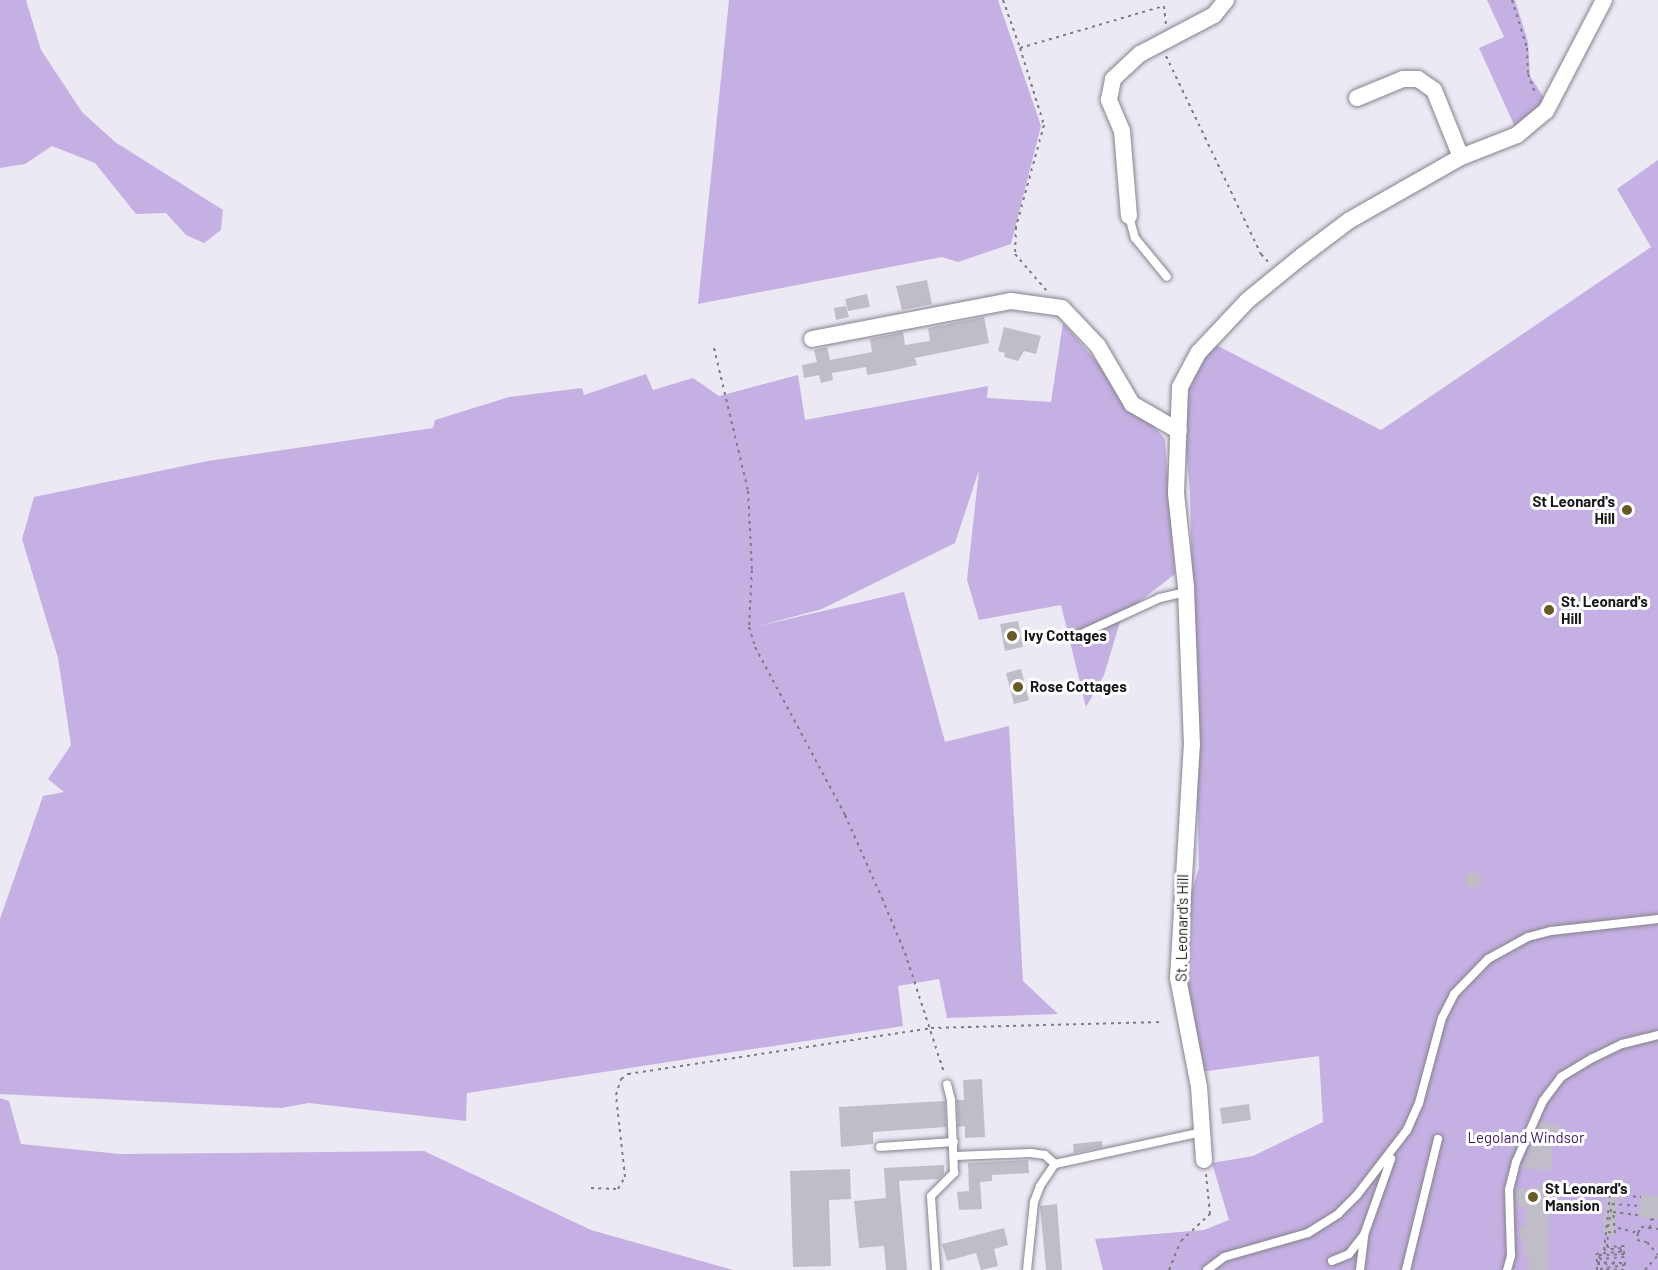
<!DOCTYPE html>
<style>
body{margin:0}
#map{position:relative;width:1658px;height:1270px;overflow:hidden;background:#ece8f4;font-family:Barlow,sans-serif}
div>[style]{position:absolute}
.green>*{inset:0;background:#c4b0e2}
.building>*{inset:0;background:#c1bdc8}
.round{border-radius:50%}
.path>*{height:2px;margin-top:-1px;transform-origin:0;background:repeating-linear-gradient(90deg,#7e7b83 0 3px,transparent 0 7.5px)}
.roads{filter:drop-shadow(0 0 2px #86828c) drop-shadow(0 0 2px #86828c)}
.service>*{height:8px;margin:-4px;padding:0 4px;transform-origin:4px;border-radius:4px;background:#fff}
.minor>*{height:16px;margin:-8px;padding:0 8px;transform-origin:8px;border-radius:8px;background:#fff}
.dots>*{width:16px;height:16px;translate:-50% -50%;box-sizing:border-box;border:3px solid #fff;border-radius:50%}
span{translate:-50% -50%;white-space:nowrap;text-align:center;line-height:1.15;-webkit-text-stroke:6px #fff;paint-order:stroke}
.poi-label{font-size:15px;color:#19171b;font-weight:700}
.right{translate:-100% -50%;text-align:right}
.left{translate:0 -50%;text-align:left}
.street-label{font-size:15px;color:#19171b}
.park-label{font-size:15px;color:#411c65}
</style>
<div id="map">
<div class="green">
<div style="clip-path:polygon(0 0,26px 0,41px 50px,82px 112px,115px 142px,223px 210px,221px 230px,204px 243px,186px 235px,166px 213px,136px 214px,95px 163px,52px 146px,25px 164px,0 168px)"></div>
<div style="clip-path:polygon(729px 0,998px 0,1041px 126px,1011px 244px,958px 262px,942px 257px,698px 304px)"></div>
<div style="clip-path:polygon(1487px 0,1515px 0,1528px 42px,1530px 76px,1546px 101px,1516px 129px,1479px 48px,1504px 37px)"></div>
<div style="clip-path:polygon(1658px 160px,1658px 1270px,1103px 1270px,1095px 1239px,1204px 1230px,1229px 1220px,1212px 1163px,1253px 1156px,1323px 1122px,1319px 1056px,1200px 1072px,1186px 996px,1186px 910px,1199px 868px,1190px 494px,1184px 423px,1185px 399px,1197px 370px,1214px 344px,1381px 430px,1651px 247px,1617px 189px)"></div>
<div style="clip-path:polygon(1063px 323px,1165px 439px,1175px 574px,1122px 615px,1104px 675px,1086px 707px,1061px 605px,979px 620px,967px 580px,979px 470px,955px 543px,822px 609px,755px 627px,904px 592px,945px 742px,1009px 726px,1023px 981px,1058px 1014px,947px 1018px,939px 979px,898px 986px,903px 1026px,467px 1093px,466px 1121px,309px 1103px,281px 1108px,0 1094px,0 919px,43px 796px,64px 792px,48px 779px,71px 745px,58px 658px,22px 539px,34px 497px,208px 461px,433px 428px,435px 420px,509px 397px,582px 388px,584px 395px,646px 374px,653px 390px,693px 378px,719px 396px,798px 375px,805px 420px,988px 386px,987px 398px,1051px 402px)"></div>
<div style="clip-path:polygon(0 1098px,9px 1101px,21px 1144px,120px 1154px,424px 1151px,591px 1230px,733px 1270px,0 1270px)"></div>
</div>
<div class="building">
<div style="clip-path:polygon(927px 280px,932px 304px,902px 310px,896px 286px)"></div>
<div style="clip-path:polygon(867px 294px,870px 307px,848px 311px,845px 299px)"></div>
<div style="clip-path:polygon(846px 306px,849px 317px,836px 320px,834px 308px)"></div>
<div style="clip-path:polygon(984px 317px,989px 343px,915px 358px,917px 365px,890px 371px,867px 375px,866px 367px,832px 373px,833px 380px,821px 383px,819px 375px,804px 378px,802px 365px,817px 362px,814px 350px,827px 347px,830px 360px,872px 352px,870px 339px,903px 332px,905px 345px,930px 341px,928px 328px)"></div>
<div style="clip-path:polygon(1004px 327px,1041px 336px,1036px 354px,1024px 351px,1018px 361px,1004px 357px,1005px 353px,998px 351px)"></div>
<div style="clip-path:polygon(1018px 621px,1023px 647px,1005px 651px,1000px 624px)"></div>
<div style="clip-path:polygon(1021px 669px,1029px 700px,1014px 704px,1006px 673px)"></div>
<div class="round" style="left:1465px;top:872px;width:16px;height:16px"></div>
<div style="clip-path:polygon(982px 1079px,985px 1137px,965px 1138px,965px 1126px,958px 1127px,957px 1100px,964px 1100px,963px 1080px)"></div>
<div style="clip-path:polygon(945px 1101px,946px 1127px,873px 1132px,873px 1144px,841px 1147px,839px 1107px)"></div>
<div style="clip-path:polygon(1249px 1104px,1251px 1120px,1222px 1124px,1220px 1108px)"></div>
<div style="clip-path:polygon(1541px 1120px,1559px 1126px,1558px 1145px,1552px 1146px,1551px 1171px,1522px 1168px)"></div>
<div style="clip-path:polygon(1102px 1141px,1102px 1147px,1074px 1153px,1073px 1144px)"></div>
<div style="clip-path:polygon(1028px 1160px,1029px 1173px,992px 1175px,992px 1181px,980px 1182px,982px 1209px,959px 1210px,957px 1192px,969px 1191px,968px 1163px)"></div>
<div style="clip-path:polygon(944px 1165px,944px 1174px,939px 1179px,899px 1181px,907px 1270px,886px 1270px,884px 1246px,859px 1248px,854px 1201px,886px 1198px,884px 1168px)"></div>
<div style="clip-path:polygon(850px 1169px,851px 1199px,829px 1200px,831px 1266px,793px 1267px,790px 1171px)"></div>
<div style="clip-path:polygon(1550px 1187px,1548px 1270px,1529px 1270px,1529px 1255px,1523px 1255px,1523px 1239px,1519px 1239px,1520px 1228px,1525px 1227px,1525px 1207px,1516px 1206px,1516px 1189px)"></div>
<div style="clip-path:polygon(1607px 1192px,1618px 1193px,1614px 1236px,1603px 1235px)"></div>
<div style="clip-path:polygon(1641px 1194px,1658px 1196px,1658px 1219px,1639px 1217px)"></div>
<div style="clip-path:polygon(1057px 1204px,1062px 1270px,1046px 1270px,1040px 1206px)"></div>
<div style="clip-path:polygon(1004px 1228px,1008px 1245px,994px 1249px,998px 1266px,981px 1270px,976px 1253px,947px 1261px,942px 1244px)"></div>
</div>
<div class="path">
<div style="left:1003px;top:0;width:51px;rotate:70.5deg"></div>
<div style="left:1020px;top:48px;width:150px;rotate:-16.3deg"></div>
<div style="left:1164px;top:6px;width:18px;rotate:84deg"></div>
<div style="left:1512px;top:0;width:50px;rotate:72.6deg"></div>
<div style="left:1527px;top:48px;width:26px;rotate:88deg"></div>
<div style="left:1528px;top:74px;width:22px;rotate:69deg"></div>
<div style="left:1020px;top:48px;width:81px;rotate:72.7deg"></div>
<div style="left:1044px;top:125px;width:106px;rotate:105.4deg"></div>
<div style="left:1016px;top:227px;width:27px;rotate:92deg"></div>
<div style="left:1015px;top:254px;width:48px;rotate:49.3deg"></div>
<div style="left:1166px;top:56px;width:220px;rotate:64.4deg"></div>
<div style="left:1261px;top:254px;width:12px;rotate:48deg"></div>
<div style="left:714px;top:348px;width:147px;rotate:76.6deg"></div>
<div style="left:748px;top:491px;width:79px;rotate:87.1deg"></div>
<div style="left:752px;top:570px;width:57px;rotate:93deg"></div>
<div style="left:749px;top:627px;width:21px;rotate:73deg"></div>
<div style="left:755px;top:647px;width:191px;rotate:61.8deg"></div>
<div style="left:845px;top:815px;width:91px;rotate:66deg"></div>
<div style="left:882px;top:898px;width:60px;rotate:67.3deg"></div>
<div style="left:905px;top:953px;width:125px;rotate:71.9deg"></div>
<div style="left:591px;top:1188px;width:27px;rotate:2deg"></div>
<div style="left:618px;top:1189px;width:14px;rotate:-60deg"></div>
<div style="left:625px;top:1177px;width:82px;rotate:-96.3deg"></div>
<div style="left:616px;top:1095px;width:17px;rotate:-73deg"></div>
<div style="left:621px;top:1079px;width:9px;rotate:-36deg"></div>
<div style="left:628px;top:1074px;width:306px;rotate:-8.6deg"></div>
<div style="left:931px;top:1028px;width:231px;rotate:-1.5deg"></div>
<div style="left:1618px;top:1195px;width:23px;rotate:5deg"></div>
<div style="left:1608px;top:1227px;width:23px;rotate:-80deg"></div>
<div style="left:1612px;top:1204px;width:28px;rotate:4deg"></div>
<div style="left:1618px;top:1228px;width:21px;rotate:14deg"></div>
<div style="left:1638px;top:1233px;width:7px;rotate:98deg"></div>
<div style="left:1637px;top:1240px;width:10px;rotate:11deg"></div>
<div style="left:1647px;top:1242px;width:17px;rotate:50deg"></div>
<div style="left:1650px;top:1228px;width:9px;rotate:-84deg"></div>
<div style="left:1651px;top:1219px;width:7px;rotate:8deg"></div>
<div style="left:1638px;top:1233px;width:7px;rotate:-63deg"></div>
<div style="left:1641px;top:1227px;width:17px;rotate:7deg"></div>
<div style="left:1169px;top:1270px;width:31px;rotate:-68deg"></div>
<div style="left:1181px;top:1241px;width:40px;rotate:-43deg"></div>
<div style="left:1210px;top:1214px;width:40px;rotate:-95.7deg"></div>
<div style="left:1597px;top:1270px;width:6px;rotate:-90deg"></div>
<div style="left:1597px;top:1264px;width:25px;rotate:-2deg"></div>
<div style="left:1622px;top:1263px;width:25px;rotate:-178deg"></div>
<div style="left:1597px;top:1262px;width:8px;rotate:-97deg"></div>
<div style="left:1596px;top:1254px;width:25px;rotate:-5deg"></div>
<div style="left:1621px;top:1252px;width:4px;rotate:-90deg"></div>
<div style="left:1621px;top:1248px;width:17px;rotate:173deg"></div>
<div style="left:1604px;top:1250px;width:55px;rotate:-83.8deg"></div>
<div style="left:1610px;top:1195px;width:9px"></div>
<div style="left:1624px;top:1270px;width:24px;rotate:-178deg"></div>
<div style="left:1600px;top:1269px;width:25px;rotate:-9deg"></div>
<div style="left:1625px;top:1265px;width:8px;rotate:-97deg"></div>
<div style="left:1624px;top:1257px;width:24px;rotate:175deg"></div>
<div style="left:1600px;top:1259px;width:4px;rotate:-104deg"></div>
<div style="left:1599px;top:1255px;width:25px;rotate:-2deg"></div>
<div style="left:1624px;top:1254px;width:8px;rotate:-90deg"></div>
<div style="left:1624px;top:1246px;width:17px;rotate:177deg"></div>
<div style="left:1607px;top:1247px;width:15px;rotate:-86deg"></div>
<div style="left:1608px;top:1232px;width:7px;rotate:8deg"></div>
<div style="left:1615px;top:1233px;width:21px;rotate:-95deg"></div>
<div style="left:1613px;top:1212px;width:26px;rotate:7deg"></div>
<div style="left:1645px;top:1270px;width:20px;rotate:-49deg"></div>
</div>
<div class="roads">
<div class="service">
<div style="left:1129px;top:216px;width:23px;rotate:75deg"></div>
<div style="left:1135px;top:238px;width:50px;rotate:50.6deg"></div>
<div style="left:1077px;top:636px;width:91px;rotate:-24.6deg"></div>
<div style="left:1160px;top:598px;width:27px;rotate:-13deg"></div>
<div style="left:880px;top:1147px;width:74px;rotate:-3.9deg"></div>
<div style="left:955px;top:1156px;width:76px;rotate:-2.3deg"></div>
<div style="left:1031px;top:1153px;width:14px;rotate:8deg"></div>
<div style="left:1045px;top:1155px;width:13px;rotate:42deg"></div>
<div style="left:1055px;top:1164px;width:150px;rotate:-12.3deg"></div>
<div style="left:1332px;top:1261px;width:18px;rotate:-22deg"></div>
<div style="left:1349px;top:1254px;width:24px;rotate:-52deg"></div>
<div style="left:936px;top:1270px;width:74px;rotate:-93.9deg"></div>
<div style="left:931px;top:1196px;width:33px;rotate:-45deg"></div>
<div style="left:954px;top:1173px;width:73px;rotate:-92.4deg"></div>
<div style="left:951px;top:1100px;width:16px;rotate:-104deg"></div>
<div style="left:1027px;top:1270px;width:68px;rotate:-84.1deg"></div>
<div style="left:1034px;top:1202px;width:17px;rotate:-69deg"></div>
<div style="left:1040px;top:1186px;width:27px;rotate:-56deg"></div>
<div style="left:1207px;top:1270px;width:21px;rotate:-37deg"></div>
<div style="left:1224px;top:1257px;width:87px;rotate:-15.9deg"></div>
<div style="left:1308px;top:1233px;width:36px;rotate:-32deg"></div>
<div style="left:1338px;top:1214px;width:27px;rotate:-45deg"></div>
<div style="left:1357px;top:1195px;width:82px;rotate:-52.4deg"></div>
<div style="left:1407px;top:1130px;width:30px;rotate:-66deg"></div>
<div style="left:1419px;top:1103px;width:88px;rotate:-74.9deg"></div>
<div style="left:1442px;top:1018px;width:27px;rotate:-63deg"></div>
<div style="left:1454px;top:994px;width:49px;rotate:-45.8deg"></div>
<div style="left:1488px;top:959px;width:46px;rotate:-28.8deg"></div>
<div style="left:1528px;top:937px;width:24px;rotate:-15deg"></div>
<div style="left:1551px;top:931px;width:108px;rotate:-6.4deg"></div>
<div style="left:1360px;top:1270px;width:35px;rotate:-83deg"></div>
<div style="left:1364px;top:1235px;width:81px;rotate:-70.4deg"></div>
<div style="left:1406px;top:1270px;width:135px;rotate:-76.3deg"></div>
<div style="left:1507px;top:1270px;width:15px;rotate:-74deg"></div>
<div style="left:1511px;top:1256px;width:66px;rotate:-91.7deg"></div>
<div style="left:1509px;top:1190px;width:29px;rotate:-76deg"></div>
<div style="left:1516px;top:1162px;width:67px;rotate:-66.1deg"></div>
<div style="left:1543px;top:1101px;width:30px;rotate:-53deg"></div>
<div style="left:1561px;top:1077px;width:37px;rotate:-31deg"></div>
<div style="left:1593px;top:1058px;width:32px;rotate:-26deg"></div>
<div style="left:1622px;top:1044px;width:37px;rotate:-14deg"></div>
</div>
<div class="minor">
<div style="left:1357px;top:98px;width:50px;rotate:-22.4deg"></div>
<div style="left:1403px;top:79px;width:15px"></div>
<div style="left:1418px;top:79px;width:19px;rotate:35deg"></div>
<div style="left:1434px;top:90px;width:72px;rotate:68.1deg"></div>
<div style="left:1129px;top:216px;width:85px;rotate:-94.7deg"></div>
<div style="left:1122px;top:131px;width:34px;rotate:-113deg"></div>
<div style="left:1109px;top:100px;width:21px;rotate:-79deg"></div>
<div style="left:1113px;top:79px;width:37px;rotate:-43deg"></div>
<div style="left:1140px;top:54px;width:84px;rotate:-27.8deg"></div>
<div style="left:1214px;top:15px;width:19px;rotate:-51deg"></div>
<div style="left:812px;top:339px;width:203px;rotate:-10.8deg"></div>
<div style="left:1011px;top:301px;width:51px;rotate:7.8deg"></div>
<div style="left:1062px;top:308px;width:52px;rotate:46.5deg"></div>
<div style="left:1098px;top:346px;width:67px;rotate:59.6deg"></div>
<div style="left:1132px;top:404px;width:54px;rotate:29.9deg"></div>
<div style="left:1204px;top:1160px;width:73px;rotate:-93.9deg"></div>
<div style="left:1199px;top:1087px;width:111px;rotate:-100.9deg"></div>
<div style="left:1178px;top:978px;width:233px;rotate:-86.6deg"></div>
<div style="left:1192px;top:745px;width:158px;rotate:-92.2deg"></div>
<div style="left:1186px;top:587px;width:95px;rotate:-96.1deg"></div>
<div style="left:1176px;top:493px;width:106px;rotate:-87.8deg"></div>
<div style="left:1180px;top:387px;width:40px;rotate:-62deg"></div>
<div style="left:1199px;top:352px;width:71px;rotate:-46.7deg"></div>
<div style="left:1248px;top:300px;width:70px;rotate:-39.2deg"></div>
<div style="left:1302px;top:256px;width:60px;rotate:-36.9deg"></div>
<div style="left:1350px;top:220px;width:128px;rotate:-29.6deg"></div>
<div style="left:1461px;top:157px;width:60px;rotate:-21.4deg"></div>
<div style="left:1517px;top:135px;width:38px;rotate:-40deg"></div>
<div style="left:1546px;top:111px;width:125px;rotate:-62.4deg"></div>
</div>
</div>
<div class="dots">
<div style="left:1627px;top:510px;background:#685a27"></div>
<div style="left:1549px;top:610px;background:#685a27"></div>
<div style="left:1012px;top:636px;background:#685a27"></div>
<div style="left:1018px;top:687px;background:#685a27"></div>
<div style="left:1533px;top:1197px;background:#685a27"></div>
</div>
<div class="poi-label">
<span class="right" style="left:1615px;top:510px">St Leonard's<br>Hill</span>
<span class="left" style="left:1561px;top:610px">St. Leonard's<br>Hill</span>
<span class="left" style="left:1024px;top:636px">Ivy Cottages</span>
<span class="left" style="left:1030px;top:687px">Rose Cottages</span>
<span class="left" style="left:1545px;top:1197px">St Leonard's<br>Mansion</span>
</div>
<div class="street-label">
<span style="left:1182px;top:928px;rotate:-89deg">St. Leonard's Hill</span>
</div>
<div class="park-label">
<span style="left:1526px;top:1138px">Legoland Windsor</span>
</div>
</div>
